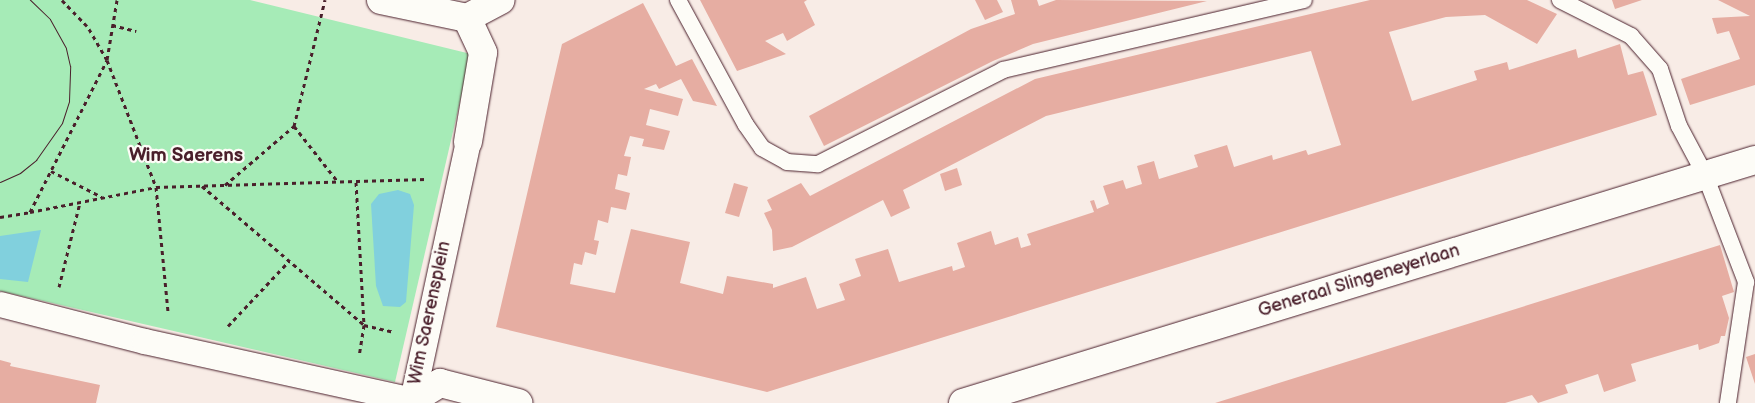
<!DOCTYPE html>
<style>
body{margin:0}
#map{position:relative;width:1755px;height:403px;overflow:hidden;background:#f8ece6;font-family:"Balsamiq Sans",sans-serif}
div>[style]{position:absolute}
.green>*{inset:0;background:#a6ebb7}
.water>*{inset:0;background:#81d0dd}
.building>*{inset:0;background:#e6ada2}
.path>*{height:3px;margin-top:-1.5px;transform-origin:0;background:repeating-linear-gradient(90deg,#4a1f2b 0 4px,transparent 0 8px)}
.roads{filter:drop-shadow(0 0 1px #4a1f2b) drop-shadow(0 0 1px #4a1f2b)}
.service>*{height:16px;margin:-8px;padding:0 8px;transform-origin:8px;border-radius:8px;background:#fdfcf7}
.pedestrian>*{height:25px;margin:-12.5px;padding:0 12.5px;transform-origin:12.5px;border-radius:12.5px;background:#fdfcf7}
.minor>*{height:28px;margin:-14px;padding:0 14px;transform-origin:14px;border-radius:14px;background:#fdfcf7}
.tram>*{height:1px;margin:-0.5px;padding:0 0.5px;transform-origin:0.5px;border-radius:0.5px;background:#4a1f2b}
span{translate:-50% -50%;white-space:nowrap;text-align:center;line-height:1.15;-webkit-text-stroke:4.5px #fdfcf7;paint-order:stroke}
.street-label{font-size:18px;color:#4a1f2b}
.neighbourhood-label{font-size:19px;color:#4a1f2b;font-weight:700}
</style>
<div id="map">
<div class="green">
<div style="clip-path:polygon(0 0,250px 0,471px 54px,395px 382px,0 291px)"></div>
</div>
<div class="water">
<div style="clip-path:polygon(398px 190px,410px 194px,414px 205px,406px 302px,400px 307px,383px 306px,376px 286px,371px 204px,379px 194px)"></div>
<div style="clip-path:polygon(41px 230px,28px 282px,0 279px,0 236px)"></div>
</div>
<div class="building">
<div style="clip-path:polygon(700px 0,807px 0,804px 2px,815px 25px,787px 41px,783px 33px,765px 41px,786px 54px,737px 71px)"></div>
<div style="clip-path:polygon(975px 0,997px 0,1003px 12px,985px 20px)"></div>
<div style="clip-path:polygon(1011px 0,1037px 0,1039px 6px,1056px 0,1207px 1px,1033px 44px,993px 61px,824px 146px,809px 116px,971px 29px,1015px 14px)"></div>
<div style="clip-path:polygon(1370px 0,1527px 0,1557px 14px,1537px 44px,1485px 15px,1446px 17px,1389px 32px,1412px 101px,1477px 80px,1474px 71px,1507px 62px,1509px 70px,1576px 49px,1578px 58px,1620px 44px,1628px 75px,1643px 71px,1657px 115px,767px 392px,496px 327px,562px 44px,643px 3px,676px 66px,692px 59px,717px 106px,693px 101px,681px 79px,659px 89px,656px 84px,644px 89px,683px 99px,678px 116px,650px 109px,646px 125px,670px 131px,664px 150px,642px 146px,644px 139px,630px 136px,624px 156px,631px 157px,627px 176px,618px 174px,615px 189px,630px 193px,626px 210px,611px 207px,608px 223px,598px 220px,594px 240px,599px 241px,596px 255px,585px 252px,582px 265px,574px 263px,570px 284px,615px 293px,631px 229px,690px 242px,680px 283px,723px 294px,727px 276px,773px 284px,773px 288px,806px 277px,817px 309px,845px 300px,839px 284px,861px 276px,855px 259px,888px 249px,899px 282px,952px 266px,953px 271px,965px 267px,957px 243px,991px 231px,995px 245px,1018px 237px,1021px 248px,1031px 245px,1027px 234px,1094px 212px,1090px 201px,1094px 200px,1097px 209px,1109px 204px,1103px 186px,1123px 180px,1126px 189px,1142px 184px,1137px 166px,1154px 161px,1159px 179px,1198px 167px,1194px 155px,1227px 145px,1234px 167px,1272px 155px,1273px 160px,1306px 150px,1308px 155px,1341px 145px,1311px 51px,1046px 116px,903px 190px,910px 208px,891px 217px,883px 200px,792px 247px,773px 251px,772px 230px,764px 213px,772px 210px,767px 200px,801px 183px,810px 196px,1035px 79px)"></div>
<div style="clip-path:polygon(1612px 0,1642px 0,1615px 9px)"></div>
<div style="clip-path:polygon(1718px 0,1755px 0,1755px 85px,1690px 105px,1681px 79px,1740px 59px,1729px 31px,1717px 34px,1712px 18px,1750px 16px)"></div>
<div style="clip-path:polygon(957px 168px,962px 185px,945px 191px,940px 174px)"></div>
<div style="clip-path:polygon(734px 183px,748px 187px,739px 217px,725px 213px)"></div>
<div style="clip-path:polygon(1720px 245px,1734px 292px,1722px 296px,1729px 318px,1725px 336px,1721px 336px,1719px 343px,1699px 350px,1698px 344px,1631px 364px,1636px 381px,1604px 392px,1598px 374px,1565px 385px,1568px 393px,1538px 403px,1532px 395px,1505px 403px,1215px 403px)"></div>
<div style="clip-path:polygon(1755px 354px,1755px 384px,1746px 357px)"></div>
<div style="clip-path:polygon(0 360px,11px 363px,10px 366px,100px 385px,96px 403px,0 403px)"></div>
</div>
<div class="path">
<div style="left:117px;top:0;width:61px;rotate:99.5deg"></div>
<div style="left:107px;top:60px;width:136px;rotate:68.9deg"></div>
<div style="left:156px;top:187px;width:270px;rotate:-1.7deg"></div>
<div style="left:112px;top:25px;width:25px;rotate:14deg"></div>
<div style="left:294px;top:126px;width:71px;rotate:51.8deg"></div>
<div style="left:51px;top:171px;width:57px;rotate:27deg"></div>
<div style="left:356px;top:182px;width:143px;rotate:86.8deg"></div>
<div style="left:364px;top:325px;width:30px;rotate:99deg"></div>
<div style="left:225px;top:185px;width:91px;rotate:-40.5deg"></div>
<div style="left:294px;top:126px;width:130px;rotate:-76.2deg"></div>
<div style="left:202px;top:186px;width:213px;rotate:40.6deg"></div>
<div style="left:364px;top:325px;width:31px;rotate:13deg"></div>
<div style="left:30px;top:212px;width:128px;rotate:-11.2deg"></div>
<div style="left:156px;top:187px;width:126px;rotate:84.5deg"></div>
<div style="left:0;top:217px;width:30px;rotate:-9deg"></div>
<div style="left:30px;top:212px;width:170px;rotate:-63.1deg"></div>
<div style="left:107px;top:60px;width:39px;rotate:-120deg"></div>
<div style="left:87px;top:26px;width:36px;rotate:-134deg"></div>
<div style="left:59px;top:287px;width:88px;rotate:-76.1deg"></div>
<div style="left:228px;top:326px;width:89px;rotate:-46.8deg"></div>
</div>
<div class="roads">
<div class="service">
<div style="left:678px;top:0;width:142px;rotate:61.5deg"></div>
<div style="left:746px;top:125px;width:28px;rotate:55deg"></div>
<div style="left:762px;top:148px;width:29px;rotate:29deg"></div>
<div style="left:787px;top:162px;width:31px;rotate:4deg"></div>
<div style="left:818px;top:164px;width:208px;rotate:-26.9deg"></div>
<div style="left:1003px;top:70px;width:309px;rotate:-13.1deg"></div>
<div style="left:1560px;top:0;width:80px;rotate:26.9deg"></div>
<div style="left:1631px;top:36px;width:44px;rotate:48.7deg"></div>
<div style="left:1660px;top:69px;width:60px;rotate:71.6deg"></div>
<div style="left:1679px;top:126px;width:55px;rotate:62deg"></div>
<div style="left:1705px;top:175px;width:115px;rotate:69deg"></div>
<div style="left:1746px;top:282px;width:122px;rotate:98.5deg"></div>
</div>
<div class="pedestrian">
<div style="left:0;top:304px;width:149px;rotate:14.4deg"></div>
<div style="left:144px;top:341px;width:274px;rotate:12.4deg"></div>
<div style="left:412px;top:400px;width:264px;rotate:-77.8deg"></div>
</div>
<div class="minor">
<div style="left:381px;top:0;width:88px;rotate:11.8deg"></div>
<div style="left:467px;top:18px;width:38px;rotate:65deg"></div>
<div style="left:483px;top:53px;width:90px;rotate:99.6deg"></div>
<div style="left:467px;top:18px;width:38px;rotate:-28deg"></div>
<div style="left:408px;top:403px;width:38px;rotate:-32deg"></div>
<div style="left:440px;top:383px;width:81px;rotate:14.4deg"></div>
<div style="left:963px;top:403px;width:828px;rotate:-17.06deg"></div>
</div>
</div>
<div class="tram">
<div style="left:0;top:182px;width:22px;rotate:-24deg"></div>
<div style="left:20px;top:173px;width:21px;rotate:-39deg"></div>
<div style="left:36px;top:160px;width:45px;rotate:-54.9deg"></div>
<div style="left:62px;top:123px;width:23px;rotate:-72deg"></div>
<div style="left:69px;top:101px;width:35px;rotate:-88deg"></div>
<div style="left:70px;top:66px;width:18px;rotate:-103deg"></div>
<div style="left:66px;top:48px;width:33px;rotate:-119deg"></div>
<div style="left:50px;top:19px;width:28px;rotate:-136deg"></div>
</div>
<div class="street-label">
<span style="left:1359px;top:281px;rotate:-17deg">Generaal Slingeneyerlaan</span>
<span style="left:430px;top:313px;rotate:-78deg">Wim Saerensplein</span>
</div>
<div class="neighbourhood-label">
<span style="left:186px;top:156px">Wim Saerens</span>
</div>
</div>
